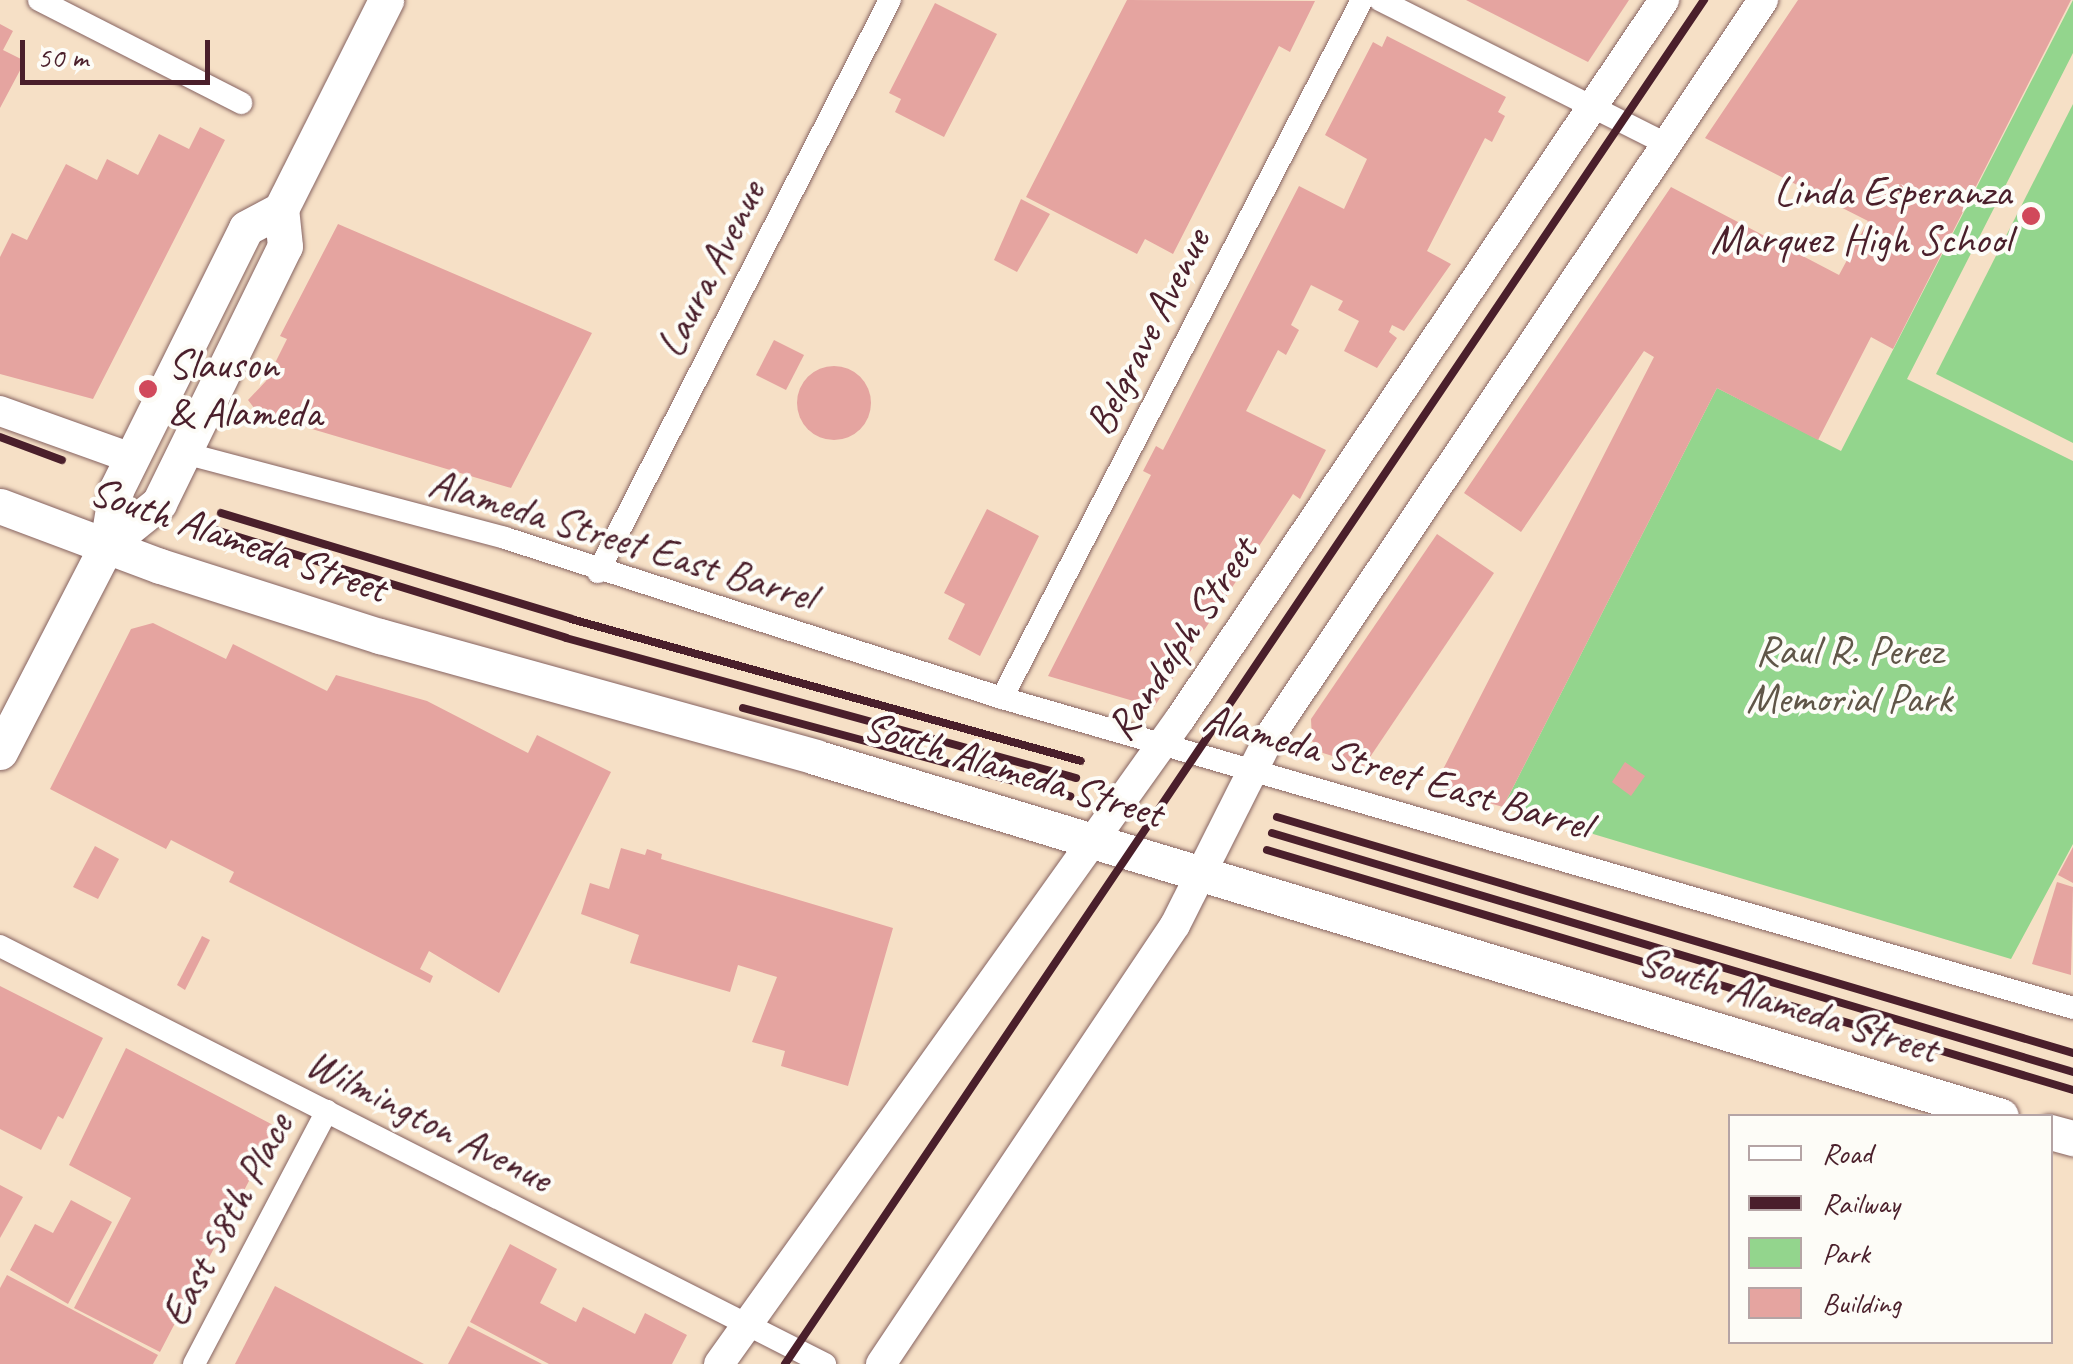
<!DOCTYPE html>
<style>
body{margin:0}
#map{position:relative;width:2073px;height:1364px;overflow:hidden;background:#f6e0c6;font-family:Caveat,sans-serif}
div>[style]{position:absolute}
.green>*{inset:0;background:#93d58d}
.building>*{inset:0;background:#e5a4a0}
.round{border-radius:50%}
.roads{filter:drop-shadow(0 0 2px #866361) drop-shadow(0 0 2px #866361)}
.street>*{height:22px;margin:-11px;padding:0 11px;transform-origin:11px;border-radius:11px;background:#fff}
.secondary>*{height:30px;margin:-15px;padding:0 15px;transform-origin:15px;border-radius:15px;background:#fff}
.primary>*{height:35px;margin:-17.5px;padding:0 17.5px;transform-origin:17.5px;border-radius:17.5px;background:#fff}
.rail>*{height:8px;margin:-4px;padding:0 4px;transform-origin:4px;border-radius:4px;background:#4a1f2b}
.dots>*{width:28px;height:28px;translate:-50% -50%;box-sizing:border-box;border:5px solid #fdfcf7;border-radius:50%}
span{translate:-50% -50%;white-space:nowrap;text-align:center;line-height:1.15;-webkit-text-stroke:8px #fdfcf7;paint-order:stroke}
.poi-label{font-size:42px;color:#4a1f2b}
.right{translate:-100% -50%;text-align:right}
.left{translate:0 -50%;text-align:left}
.street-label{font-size:42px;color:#4a1f2b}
.park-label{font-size:42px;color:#605648}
.legend{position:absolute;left:1728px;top:1114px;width:325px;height:230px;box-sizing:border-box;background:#fdfcf7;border:2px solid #b5a4a5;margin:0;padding:12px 18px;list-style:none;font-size:30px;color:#4a1f2b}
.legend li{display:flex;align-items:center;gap:20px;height:50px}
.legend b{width:50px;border:2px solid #b5a4a5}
.scale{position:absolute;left:20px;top:40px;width:190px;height:45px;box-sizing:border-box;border:5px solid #4a1f2b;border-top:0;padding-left:12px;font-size:30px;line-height:35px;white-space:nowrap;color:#4a1f2b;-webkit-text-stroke:8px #fdfcf7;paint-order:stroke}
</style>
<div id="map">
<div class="green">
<div style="clip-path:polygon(2073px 0,2073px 53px,1907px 379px,2073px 461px,2073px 844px,2011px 959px,1503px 807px,1717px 388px,1841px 451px)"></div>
<div style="clip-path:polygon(2073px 104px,2073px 443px,1936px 374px)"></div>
</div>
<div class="building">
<div style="clip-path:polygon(1127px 0,1315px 1px,1290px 52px,1279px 46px,1173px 254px,1145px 239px,1137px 254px,1026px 197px)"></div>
<div style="clip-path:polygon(1466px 0,1629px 0,1588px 62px)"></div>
<div style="clip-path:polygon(1798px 0,2071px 0,1893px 349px,1871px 337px,1818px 440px,1717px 388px,1503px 807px,1434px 787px,1654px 357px,1644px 351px,1521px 532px,1464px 493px,1671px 187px,1839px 275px,1868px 221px,1705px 138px)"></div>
<div style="clip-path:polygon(935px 3px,997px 34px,944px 137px,895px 112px,901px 99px,889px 93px)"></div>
<div style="clip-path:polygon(0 24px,13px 31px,3px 50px,25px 61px,0 108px)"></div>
<div style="clip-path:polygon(1387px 36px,1506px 97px,1498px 112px,1505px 116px,1492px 142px,1485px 138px,1427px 251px,1451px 264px,1404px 331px,1392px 325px,1389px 332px,1397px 338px,1377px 368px,1344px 351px,1359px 321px,1338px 310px,1343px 301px,1311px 285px,1291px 325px,1299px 330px,1286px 355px,1278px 350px,1246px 411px,1326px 450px,1300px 499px,1293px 494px,1154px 707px,1048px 676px,1151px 475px,1143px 471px,1156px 446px,1163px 450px,1299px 186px,1344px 209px,1367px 159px,1325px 135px,1373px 42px,1382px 47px)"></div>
<div style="clip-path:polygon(200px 127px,225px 140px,93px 399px,0 374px,0 257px,12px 233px,27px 240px,66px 164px,97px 180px,107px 159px,138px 175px,159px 134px,189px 149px)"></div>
<div style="clip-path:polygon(1021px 199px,1050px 214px,1017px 272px,994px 260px)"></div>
<div style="clip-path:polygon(338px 224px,592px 333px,511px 488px,258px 413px,248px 400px,266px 381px,287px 339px,280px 336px)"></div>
<div style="clip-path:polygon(774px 340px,804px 355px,786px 390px,756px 375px)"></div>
<div class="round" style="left:797px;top:366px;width:74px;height:74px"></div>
<div style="clip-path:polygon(987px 509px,1039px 536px,980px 656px,948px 639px,965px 604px,944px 593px)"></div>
<div style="clip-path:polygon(1437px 534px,1494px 573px,1364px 766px,1323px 753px,1312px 741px,1311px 719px)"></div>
<div style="clip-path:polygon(153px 623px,226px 659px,233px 644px,327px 691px,336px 675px,427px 701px,528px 753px,537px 735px,611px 772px,499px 993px,429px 951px,420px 969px,433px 976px,430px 983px,229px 882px,234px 872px,171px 840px,166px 849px,50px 789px,131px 629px)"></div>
<div style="clip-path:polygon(1625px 762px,1645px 776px,1631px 796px,1612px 782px)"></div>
<div style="clip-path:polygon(95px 846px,119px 859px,98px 899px,73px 887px)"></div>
<div style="clip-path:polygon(2073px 847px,2073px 883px,2058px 875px)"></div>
<div style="clip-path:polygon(621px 848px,645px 855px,647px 849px,662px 854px,661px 859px,893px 928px,848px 1086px,781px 1066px,785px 1051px,752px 1042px,777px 977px,738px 965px,730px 992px,630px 963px,639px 935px,581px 914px,590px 883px,609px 889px)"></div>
<div style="clip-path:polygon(2057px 882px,2073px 887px,2071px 975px,2032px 964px)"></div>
<div style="clip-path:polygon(202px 936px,210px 940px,185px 990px,177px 985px)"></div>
<div style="clip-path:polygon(0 986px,103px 1038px,63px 1119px,58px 1116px,41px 1150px,0 1129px)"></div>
<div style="clip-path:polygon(126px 1048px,277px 1127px,160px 1352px,74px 1308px,131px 1198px,69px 1165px)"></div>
<div style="clip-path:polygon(0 1185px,23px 1197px,0 1238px)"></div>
<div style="clip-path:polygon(71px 1200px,112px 1222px,68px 1304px,10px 1270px,35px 1224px,53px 1233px)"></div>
<div style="clip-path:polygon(510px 1244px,557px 1269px,540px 1303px,576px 1322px,583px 1307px,635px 1334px,645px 1313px,687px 1335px,672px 1364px,549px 1364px,470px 1322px)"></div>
<div style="clip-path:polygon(7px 1275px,158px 1355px,153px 1364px,0 1364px,0 1288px)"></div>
<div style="clip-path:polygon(275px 1286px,424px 1364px,235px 1364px)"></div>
<div style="clip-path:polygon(468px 1326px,542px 1364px,448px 1364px)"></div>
</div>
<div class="roads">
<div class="street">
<div style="left:39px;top:0;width:227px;rotate:27deg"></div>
<div style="left:1380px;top:0;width:320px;rotate:26.7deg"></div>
<div style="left:184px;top:453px;width:332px;rotate:14.8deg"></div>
<div style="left:505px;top:538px;width:522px;rotate:17.85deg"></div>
<div style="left:1002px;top:698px;width:1115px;rotate:16.14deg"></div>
<div style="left:598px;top:572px;width:642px;rotate:-62.96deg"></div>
<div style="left:1002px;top:698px;width:785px;rotate:-62.72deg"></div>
<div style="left:0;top:946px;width:925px;rotate:26.87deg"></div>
<div style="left:194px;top:1364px;width:286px;rotate:-62.3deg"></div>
</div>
<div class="secondary">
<div style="left:0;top:411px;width:139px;rotate:19.7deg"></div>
<div style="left:719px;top:1364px;width:793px;rotate:-54.45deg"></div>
<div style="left:1180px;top:719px;width:867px;rotate:-56.05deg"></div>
<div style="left:881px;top:1364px;width:528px;rotate:-56.19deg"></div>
<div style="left:1175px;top:925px;width:212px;rotate:-63.3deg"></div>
<div style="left:1270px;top:736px;width:886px;rotate:-56.18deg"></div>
</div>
<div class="primary">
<div style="left:0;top:506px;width:171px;rotate:20.6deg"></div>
<div style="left:160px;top:566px;width:231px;rotate:17.7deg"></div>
<div style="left:380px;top:636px;width:452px;rotate:15.5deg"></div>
<div style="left:815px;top:757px;width:1239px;rotate:16.84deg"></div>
<div style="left:107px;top:545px;width:67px;rotate:-38.9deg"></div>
<div style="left:159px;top:503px;width:286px;rotate:-63.9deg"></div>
<div style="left:285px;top:246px;width:37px;rotate:-96deg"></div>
<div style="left:281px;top:209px;width:234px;rotate:-63.3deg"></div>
<div style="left:0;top:752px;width:233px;rotate:-62.7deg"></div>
<div style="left:107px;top:545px;width:56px;rotate:-80.7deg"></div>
<div style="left:116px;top:490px;width:292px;rotate:-63.6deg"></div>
<div style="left:246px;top:228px;width:40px;rotate:-28deg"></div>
<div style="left:2050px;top:1132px;width:24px;rotate:15deg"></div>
</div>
</div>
<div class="rail">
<div style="left:0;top:437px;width:66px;rotate:20.4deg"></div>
<div style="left:221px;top:513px;width:366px;rotate:16.8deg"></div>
<div style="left:571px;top:619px;width:529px;rotate:15.56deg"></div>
<div style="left:216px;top:530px;width:366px;rotate:17.1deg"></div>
<div style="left:566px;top:638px;width:529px;rotate:15.35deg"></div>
<div style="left:743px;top:708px;width:339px;rotate:15.1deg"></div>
<div style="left:1277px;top:817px;width:830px;rotate:16.51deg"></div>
<div style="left:1272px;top:833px;width:836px;rotate:16.61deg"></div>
<div style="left:1267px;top:850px;width:841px;rotate:16.58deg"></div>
<div style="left:785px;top:1364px;width:1645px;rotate:-56.03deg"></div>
</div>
<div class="dots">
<div style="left:2031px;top:216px;background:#d1495b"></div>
<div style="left:148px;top:389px;background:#d1495b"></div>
</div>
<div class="poi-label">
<span class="right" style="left:2011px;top:216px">Linda Esperanza<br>Marquez High School</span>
<span class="left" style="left:168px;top:389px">Slauson<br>&amp; Alameda</span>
</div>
<div class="street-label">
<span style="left:711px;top:269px;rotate:-63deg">Laura Avenue</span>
<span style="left:1148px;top:332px;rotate:-63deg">Belgrave Avenue</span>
<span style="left:238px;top:540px;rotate:19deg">South Alameda Street</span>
<span style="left:622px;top:540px;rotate:17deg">Alameda Street East Barrel</span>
<span style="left:1182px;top:639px;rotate:-56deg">Randolph Street</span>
<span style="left:1013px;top:770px;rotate:17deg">South Alameda Street</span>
<span style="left:1397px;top:772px;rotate:16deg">Alameda Street East Barrel</span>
<span style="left:1788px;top:1005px;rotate:17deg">South Alameda Street</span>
<span style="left:429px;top:1121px;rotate:27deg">Wilmington Avenue</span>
<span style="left:227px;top:1220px;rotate:-62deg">East 58th Place</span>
</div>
<div class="park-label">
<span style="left:1849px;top:675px">Raul R. Perez<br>Memorial Park</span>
</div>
<ul class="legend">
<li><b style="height:12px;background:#fff"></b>Road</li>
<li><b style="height:12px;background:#4a1f2b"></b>Railway</li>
<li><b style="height:28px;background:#93d58d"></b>Park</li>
<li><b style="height:28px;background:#e5a4a0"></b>Building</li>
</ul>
<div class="scale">50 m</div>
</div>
